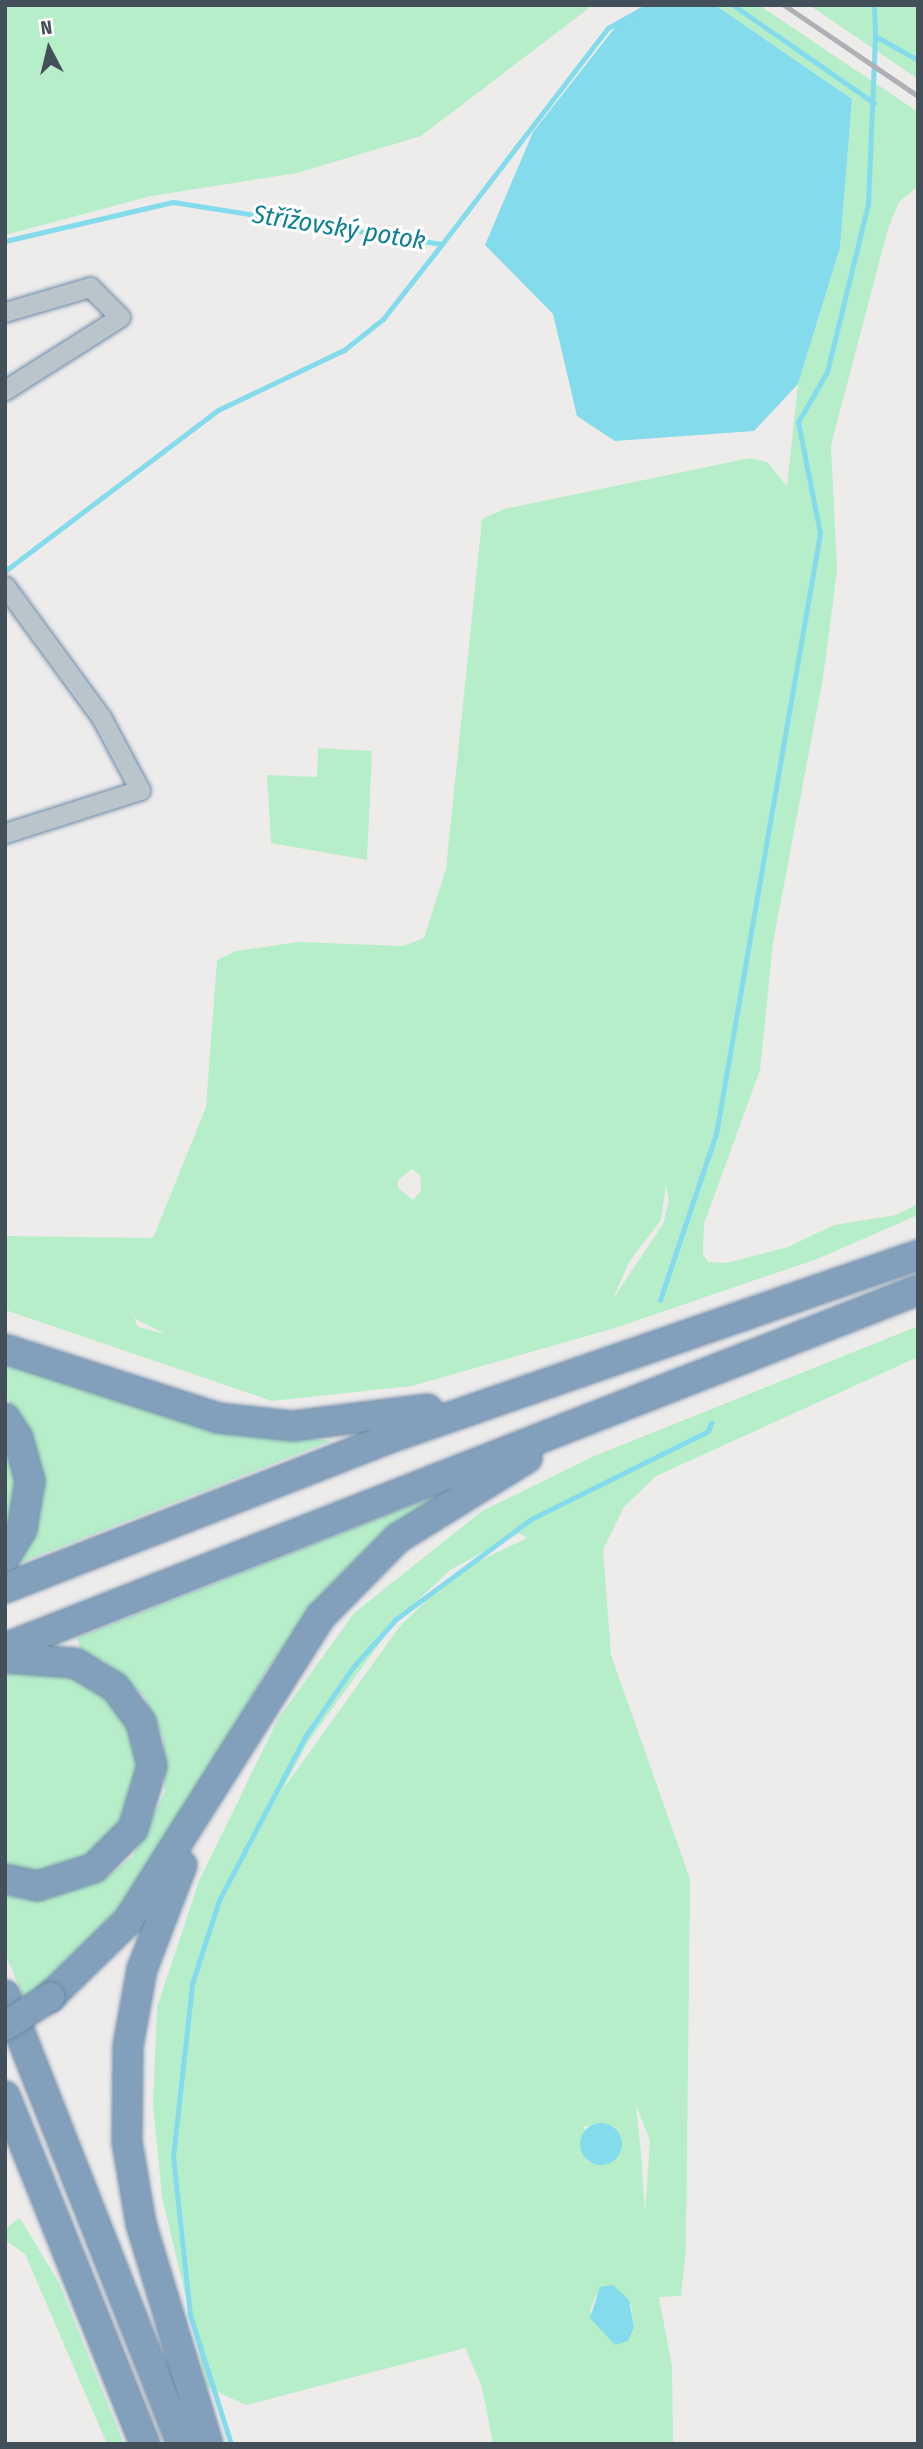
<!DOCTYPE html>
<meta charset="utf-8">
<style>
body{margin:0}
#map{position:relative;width:923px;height:2449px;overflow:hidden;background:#eeebeb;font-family:"Fira Sans Condensed",sans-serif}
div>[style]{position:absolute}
.green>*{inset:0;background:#b7eeca}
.water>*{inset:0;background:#84dbec}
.round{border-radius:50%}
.stream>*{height:5px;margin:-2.5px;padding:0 2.5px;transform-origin:2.5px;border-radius:2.5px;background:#84dbec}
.roads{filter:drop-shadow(0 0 2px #6d8ba7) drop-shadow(0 0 2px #6d8ba7)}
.minor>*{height:19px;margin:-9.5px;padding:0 9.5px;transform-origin:9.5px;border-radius:9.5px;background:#b9c4cb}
.highway>*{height:28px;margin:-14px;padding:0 14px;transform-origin:14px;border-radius:14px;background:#82a0bc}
.rail>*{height:5px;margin:-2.5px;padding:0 2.5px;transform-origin:2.5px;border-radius:2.5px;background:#adb1b6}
.bridges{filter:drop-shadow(0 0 2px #6d8ba7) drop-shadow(0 0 2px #6d8ba7)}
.highway-bridge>*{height:28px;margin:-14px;padding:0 14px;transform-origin:14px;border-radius:14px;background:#82a0bc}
span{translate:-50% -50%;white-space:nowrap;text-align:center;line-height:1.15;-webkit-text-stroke:6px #fff;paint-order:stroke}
.water-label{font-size:26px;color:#0c7f96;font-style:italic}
.frame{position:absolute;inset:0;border:7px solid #445059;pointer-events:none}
.north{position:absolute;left:14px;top:14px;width:70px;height:70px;-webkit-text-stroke:5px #fff;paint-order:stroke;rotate:353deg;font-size:19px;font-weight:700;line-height:28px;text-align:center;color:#445059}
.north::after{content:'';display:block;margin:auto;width:24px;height:32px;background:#445059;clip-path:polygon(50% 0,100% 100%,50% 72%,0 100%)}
</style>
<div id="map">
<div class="green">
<div style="clip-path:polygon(5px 5px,593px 5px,421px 136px,297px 173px,151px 196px,5px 235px)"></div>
<div style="clip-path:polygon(evenodd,715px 5px,759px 5px,918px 112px,918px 186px,899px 202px,888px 229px,831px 445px,837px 571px,823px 678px,773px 943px,760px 1070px,704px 1224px,703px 1254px,708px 1262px,726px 1263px,788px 1247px,834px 1225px,896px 1215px,918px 1204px,918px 1215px,817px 1259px,615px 1328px,412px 1386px,272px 1401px,5px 1310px,5px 1236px,153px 1238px,206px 1107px,217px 960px,236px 951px,298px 942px,403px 946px,424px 938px,446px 869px,482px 519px,504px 509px,750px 458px,767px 462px,787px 486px,798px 384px,840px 248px,852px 99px,715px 5px,412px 1169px,420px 1175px,421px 1191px,413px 1200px,398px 1188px,398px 1180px,412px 1169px,715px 5px,666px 1185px,669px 1201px,663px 1224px,613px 1299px,629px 1262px,661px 1220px,666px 1185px,715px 5px,128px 1304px,135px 1319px,166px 1334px,138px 1327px,128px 1304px)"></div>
<div style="clip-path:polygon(809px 5px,918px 5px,918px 79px)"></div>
<div style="clip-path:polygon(318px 748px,372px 751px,367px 860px,271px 843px,267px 775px,317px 777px)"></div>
<div style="clip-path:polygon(evenodd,918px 1326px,918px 1357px,656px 1476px,624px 1507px,603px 1550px,611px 1655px,690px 1879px,686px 2248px,681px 2296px,659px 2297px,672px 2367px,673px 2444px,493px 2444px,482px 2387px,465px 2348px,246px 2405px,207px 2387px,162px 2197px,153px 2104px,157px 2007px,199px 1881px,278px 1719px,354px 1613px,482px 1511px,592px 1457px,918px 1326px,519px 1533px,527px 1538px,455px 1573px,400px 1626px,281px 1792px,308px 1742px,396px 1621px,450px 1570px,519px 1533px,918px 1326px,636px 2105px,650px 2141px,645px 2213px,641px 2153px,636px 2105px,918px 1326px,584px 2126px,615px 2127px,618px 2156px,588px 2162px,584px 2126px,918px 1326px,596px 2295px,631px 2305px,634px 2327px,590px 2312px,596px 2295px)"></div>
<div style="clip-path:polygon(5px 1360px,189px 1422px,331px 1441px,17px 1564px,35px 1535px,44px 1480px,31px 1432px,5px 1395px)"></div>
<div style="clip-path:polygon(5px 1434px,21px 1482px,5px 1541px)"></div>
<div style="clip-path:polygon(448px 1491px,308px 1614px,265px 1673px,146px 1883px,63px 1972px,24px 1998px,5px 1953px,5px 1895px,39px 1901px,102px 1881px,133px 1856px,165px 1792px,163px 1738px,144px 1696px,104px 1661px,81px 1653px,77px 1638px)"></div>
<div style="clip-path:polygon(47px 1669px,94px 1680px,142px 1744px,128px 1826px,62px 1875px,5px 1872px,5px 1674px)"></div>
<div style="clip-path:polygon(20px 2218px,59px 2283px,124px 2444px,107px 2444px,25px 2254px,5px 2240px,5px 2229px)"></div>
</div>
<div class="water">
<div style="clip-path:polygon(655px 5px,715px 5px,852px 99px,840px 248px,798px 384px,754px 431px,615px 441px,577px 416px,553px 314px,485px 245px,533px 132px,617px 25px)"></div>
<div class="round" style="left:580px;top:2123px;width:42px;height:42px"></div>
<div style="clip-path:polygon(613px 2285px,629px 2300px,634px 2327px,628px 2341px,615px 2345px,590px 2318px,600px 2287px)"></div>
</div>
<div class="stream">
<div style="left:733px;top:5px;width:172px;rotate:34.8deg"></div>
<div style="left:874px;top:5px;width:31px;rotate:88deg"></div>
<div style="left:875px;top:36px;width:49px;rotate:29.2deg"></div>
<div style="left:5px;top:241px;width:172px;rotate:-13.1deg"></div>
<div style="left:173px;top:202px;width:272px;rotate:8.9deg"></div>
<div style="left:442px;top:244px;width:272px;rotate:-52.5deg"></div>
<div style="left:608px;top:28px;width:47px;rotate:-29.3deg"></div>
<div style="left:5px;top:571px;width:267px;rotate:-37.1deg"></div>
<div style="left:218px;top:410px;width:140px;rotate:-25.5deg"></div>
<div style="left:344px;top:350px;width:50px;rotate:-38.5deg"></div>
<div style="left:383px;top:319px;width:95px;rotate:-51.8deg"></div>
<div style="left:660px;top:1300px;width:175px;rotate:-71.4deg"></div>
<div style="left:716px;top:1134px;width:610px;rotate:-80.18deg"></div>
<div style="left:820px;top:533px;width:113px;rotate:-101.2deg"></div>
<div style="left:798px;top:422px;width:58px;rotate:-59.9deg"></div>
<div style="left:827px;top:372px;width:173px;rotate:-76.3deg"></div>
<div style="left:868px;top:204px;width:168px;rotate:-87.6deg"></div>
<div style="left:231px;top:2444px;width:135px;rotate:-107.6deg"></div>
<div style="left:190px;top:2315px;width:159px;rotate:-96.1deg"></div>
<div style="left:173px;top:2157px;width:174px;rotate:-83.7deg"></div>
<div style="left:192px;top:1984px;width:88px;rotate:-72.2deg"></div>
<div style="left:219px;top:1900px;width:184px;rotate:-62.2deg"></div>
<div style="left:305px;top:1737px;width:85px;rotate:-55.6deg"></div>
<div style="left:353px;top:1667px;width:64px;rotate:-48.1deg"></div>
<div style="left:396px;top:1619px;width:168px;rotate:-36.5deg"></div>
<div style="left:531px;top:1519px;width:198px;rotate:-26.4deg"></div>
<div style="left:708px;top:1431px;width:9px;rotate:-69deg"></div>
</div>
<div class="roads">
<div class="minor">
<div style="left:5px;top:312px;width:89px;rotate:-16.4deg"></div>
<div style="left:90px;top:287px;width:42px;rotate:45deg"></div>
<div style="left:120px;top:317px;width:136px;rotate:147.6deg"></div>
<div style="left:5px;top:586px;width:162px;rotate:53.8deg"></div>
<div style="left:101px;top:717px;width:83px;rotate:61.9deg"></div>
<div style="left:140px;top:790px;width:142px;rotate:162.3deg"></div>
</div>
<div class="highway">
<div style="left:5px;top:1349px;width:224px;rotate:17.9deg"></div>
<div style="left:218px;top:1418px;width:75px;rotate:6.1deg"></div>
<div style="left:293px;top:1426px;width:136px;rotate:-7.2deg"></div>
<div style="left:5px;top:1418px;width:24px;rotate:57deg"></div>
<div style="left:18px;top:1438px;width:45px;rotate:74.4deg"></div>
<div style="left:30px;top:1481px;width:49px;rotate:99.5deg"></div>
<div style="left:22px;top:1529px;width:33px;rotate:121deg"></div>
<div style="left:5px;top:1588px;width:422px;rotate:-21.3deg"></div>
<div style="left:398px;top:1435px;width:550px;rotate:-19.09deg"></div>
<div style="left:5px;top:1648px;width:981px;rotate:-21.41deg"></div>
<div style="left:5px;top:1658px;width:70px;rotate:4.1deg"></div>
<div style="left:75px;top:1663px;width:47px;rotate:31deg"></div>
<div style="left:115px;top:1687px;width:44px;rotate:53.4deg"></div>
<div style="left:141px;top:1722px;width:45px;rotate:76deg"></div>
<div style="left:152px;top:1766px;width:66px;rotate:106.8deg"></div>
<div style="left:133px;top:1829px;width:55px;rotate:135deg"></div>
<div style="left:94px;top:1868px;width:59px;rotate:162.2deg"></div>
<div style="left:38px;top:1886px;width:34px;rotate:-168deg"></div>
<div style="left:182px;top:1865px;width:111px;rotate:111deg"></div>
<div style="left:142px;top:1969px;width:78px;rotate:100.3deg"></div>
<div style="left:128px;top:2046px;width:96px;rotate:90.6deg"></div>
<div style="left:127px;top:2142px;width:83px;rotate:80.3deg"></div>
<div style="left:141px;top:2224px;width:230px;rotate:73.1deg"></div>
<div style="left:5px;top:1995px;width:483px;rotate:68.5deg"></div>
<div style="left:50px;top:1997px;width:109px;rotate:-44.3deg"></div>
<div style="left:128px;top:1921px;width:361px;rotate:-57.7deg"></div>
<div style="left:321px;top:1616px;width:110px;rotate:-45.4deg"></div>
<div style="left:398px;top:1538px;width:152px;rotate:-31.8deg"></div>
<div style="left:5px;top:2096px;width:375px;rotate:68.1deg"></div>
</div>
</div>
<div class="rail">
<div style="left:784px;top:5px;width:162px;rotate:34.2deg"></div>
</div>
<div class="bridges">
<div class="highway-bridge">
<div style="left:5px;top:2026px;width:54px;rotate:-32.8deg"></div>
</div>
</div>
<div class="water-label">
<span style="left:339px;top:228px;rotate:9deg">Střížovský potok</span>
</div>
<div class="frame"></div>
<div class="north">N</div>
</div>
